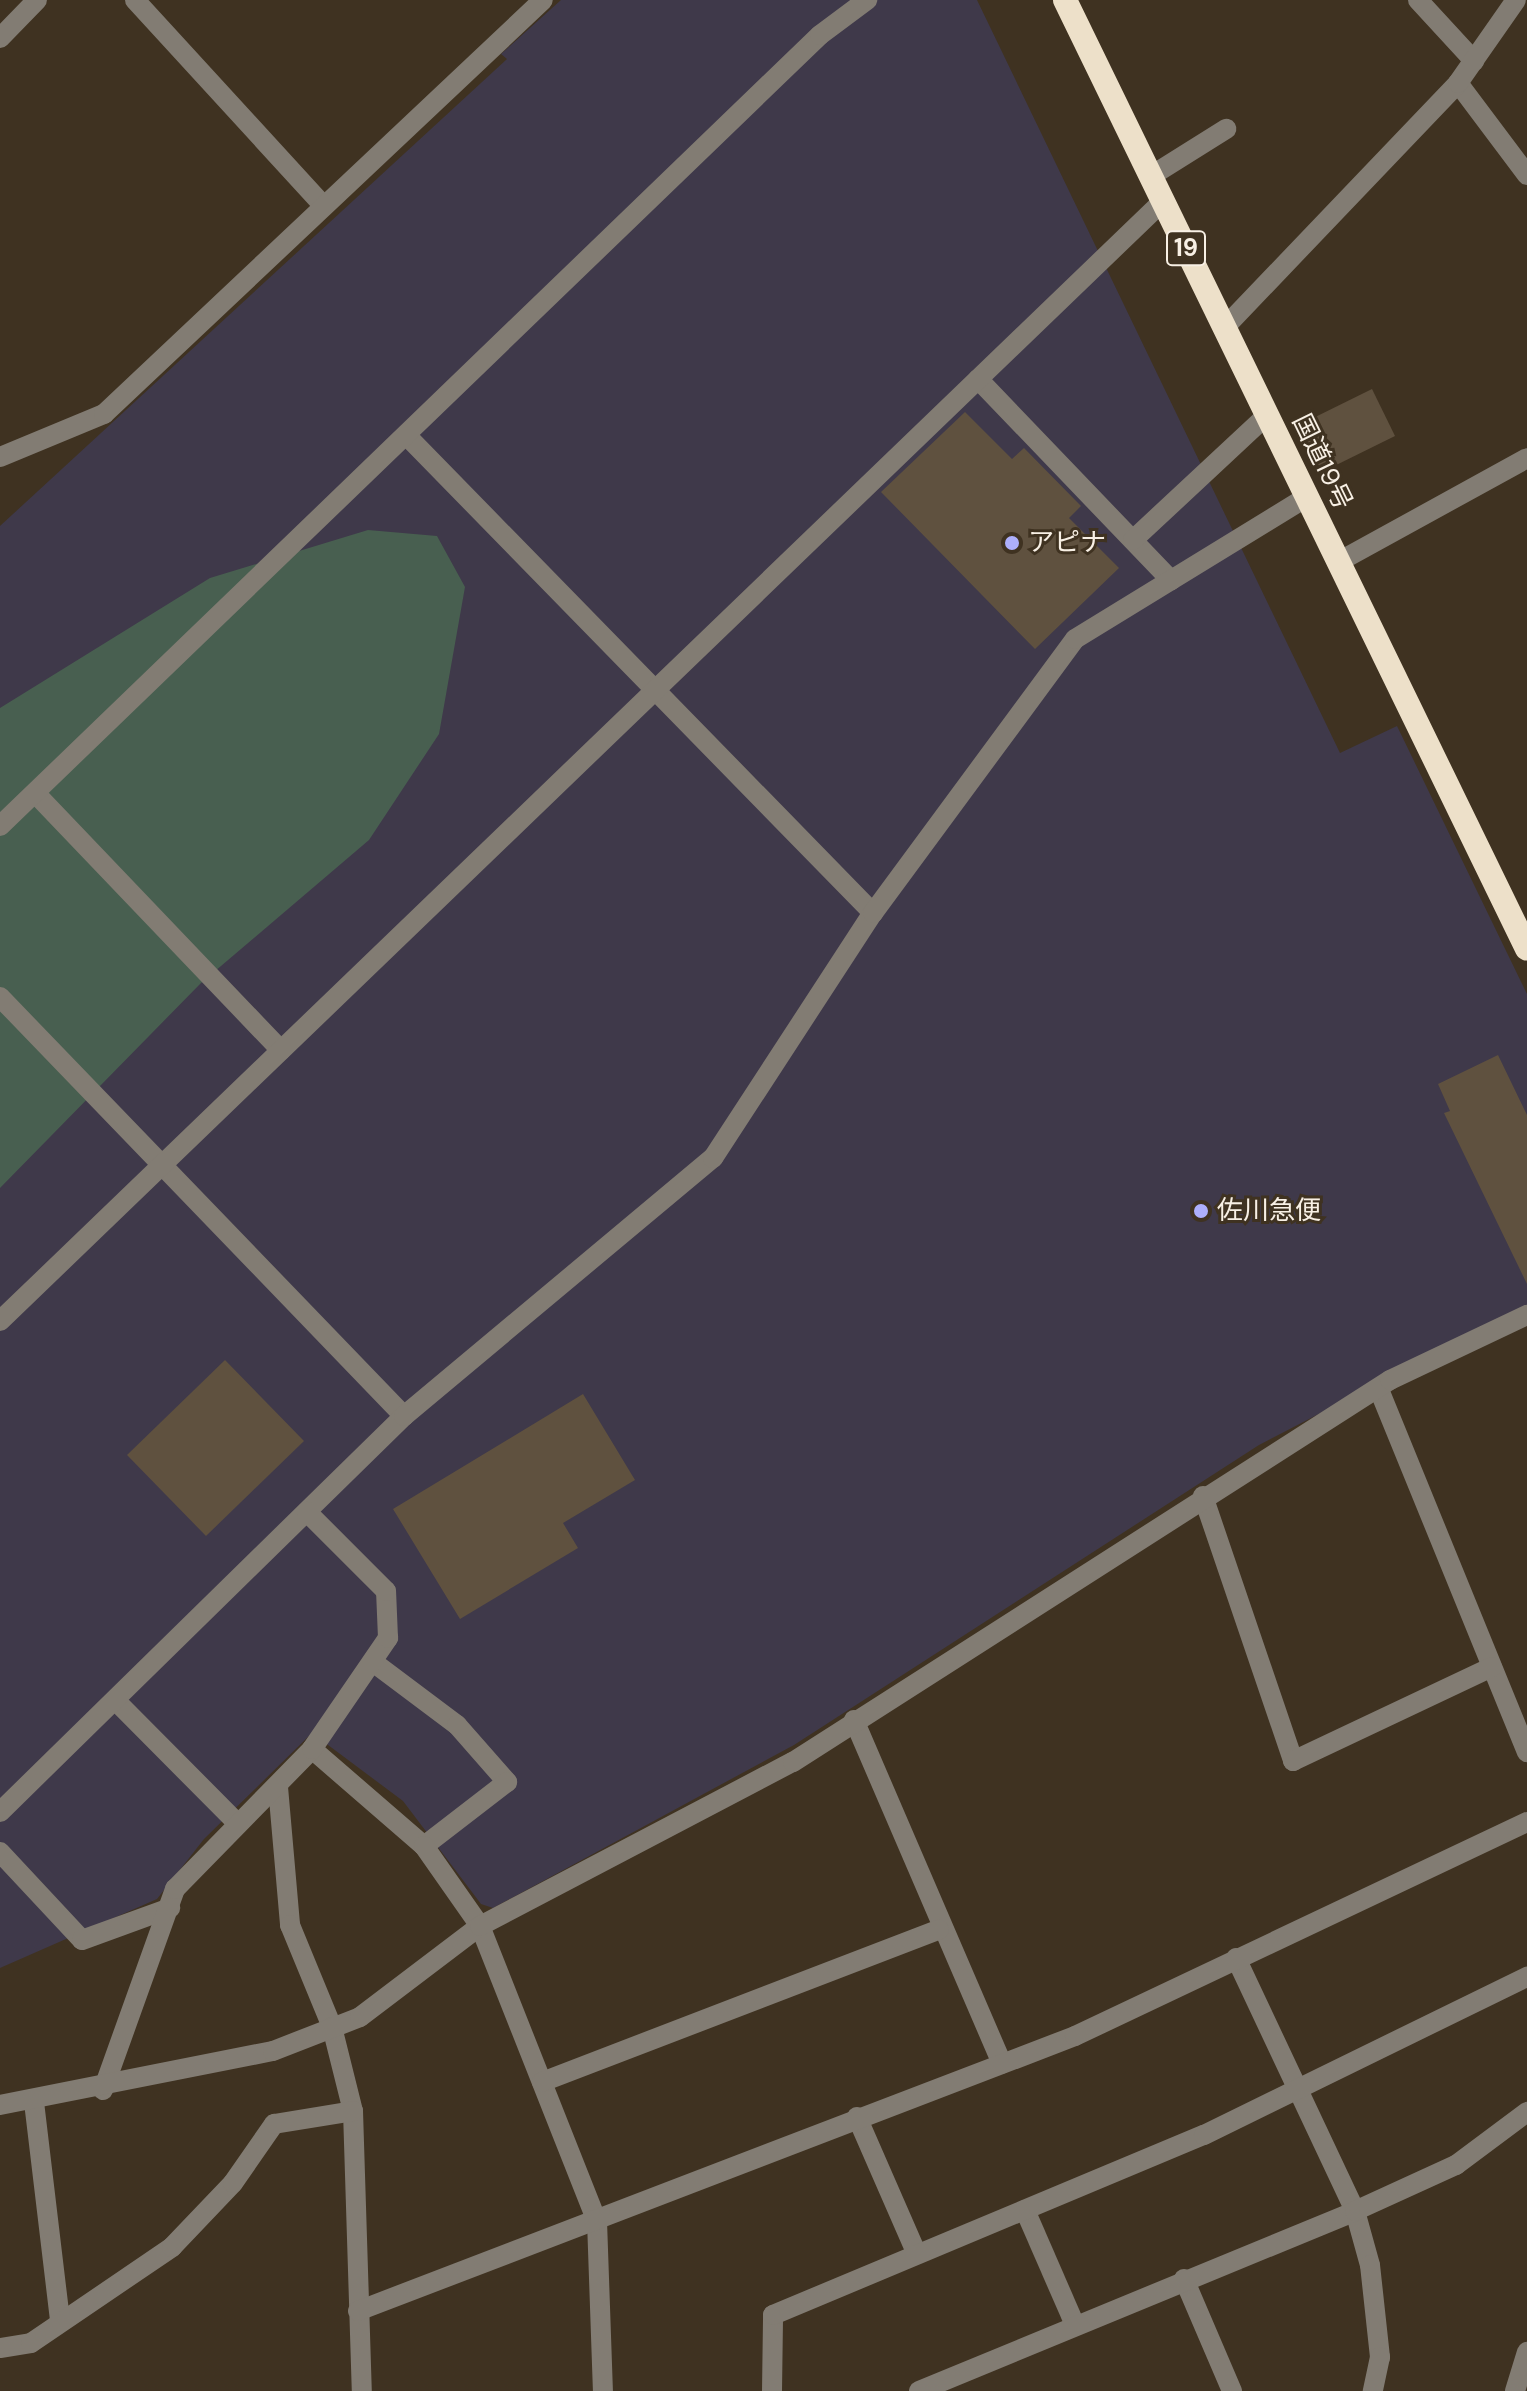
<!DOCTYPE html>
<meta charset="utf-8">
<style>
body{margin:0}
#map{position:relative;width:1527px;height:2391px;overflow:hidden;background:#3f3221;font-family:"DM Sans","Noto Sans JP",sans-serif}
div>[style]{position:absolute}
.industrial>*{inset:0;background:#3f394a}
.green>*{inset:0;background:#485f50}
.building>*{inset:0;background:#5f513f}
.minor>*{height:20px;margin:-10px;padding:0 10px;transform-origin:10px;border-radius:10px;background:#827c73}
.highway>*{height:24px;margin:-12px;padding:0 12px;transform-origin:12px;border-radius:12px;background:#ede0c9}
.dots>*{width:22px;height:22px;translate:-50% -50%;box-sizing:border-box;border:4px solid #3f3221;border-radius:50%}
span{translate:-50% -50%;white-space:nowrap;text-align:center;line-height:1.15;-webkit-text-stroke:6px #3f3221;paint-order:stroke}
.shield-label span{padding:2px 6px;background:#3f3221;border:2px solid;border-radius:6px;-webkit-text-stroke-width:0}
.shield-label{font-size:24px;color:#f8f0e5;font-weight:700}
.street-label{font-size:26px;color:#f8f0e5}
.poi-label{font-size:26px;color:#f8f0e5}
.left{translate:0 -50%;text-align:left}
</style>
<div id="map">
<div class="industrial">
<div style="clip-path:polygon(561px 0,977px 0,1340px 753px,1397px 726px,1527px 994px,1527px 1306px,1259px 1445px,794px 1745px,493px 1908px,481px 1904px,403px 1801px,312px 1733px,204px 1839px,157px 1899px,0 1968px,0 526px,507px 59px,501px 54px)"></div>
</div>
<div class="green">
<div style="clip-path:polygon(368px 530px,437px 536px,465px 587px,439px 734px,369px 840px,201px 983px,0 1188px,0 708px,210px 578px)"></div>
</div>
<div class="building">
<div style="clip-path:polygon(1372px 389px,1395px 436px,1318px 474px,1295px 427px)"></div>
<div style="clip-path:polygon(965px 412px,1012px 459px,1024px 448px,1081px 506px,1069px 518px,1119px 568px,1035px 649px,881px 492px)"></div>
<div style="clip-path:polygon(1498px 1055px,1527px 1115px,1527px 1284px,1444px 1113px,1450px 1111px,1438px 1084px)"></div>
<div style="clip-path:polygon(225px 1360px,304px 1441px,206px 1536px,127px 1455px)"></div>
<div style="clip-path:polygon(583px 1394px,635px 1480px,563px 1523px,578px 1548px,460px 1619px,393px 1509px)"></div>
</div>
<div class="minor">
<div style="left:135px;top:0;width:277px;rotate:47.5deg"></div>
<div style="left:1418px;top:0;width:83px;rotate:47.4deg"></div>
<div style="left:0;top:38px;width:53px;rotate:-45.8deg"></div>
<div style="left:1458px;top:83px;width:115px;rotate:53.1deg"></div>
<div style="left:1151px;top:176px;width:89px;rotate:-32.1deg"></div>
<div style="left:1225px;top:327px;width:337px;rotate:-46.3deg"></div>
<div style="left:1458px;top:83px;width:101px;rotate:-55.1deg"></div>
<div style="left:978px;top:379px;width:279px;rotate:46.2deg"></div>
<div style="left:407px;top:436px;width:667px;rotate:45.67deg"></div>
<div style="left:0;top:457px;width:113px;rotate:-22.5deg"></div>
<div style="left:104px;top:414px;width:603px;rotate:-43.32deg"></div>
<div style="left:1133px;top:540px;width:183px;rotate:-43deg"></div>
<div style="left:1340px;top:561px;width:213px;rotate:-28.8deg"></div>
<div style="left:37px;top:795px;width:353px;rotate:46.3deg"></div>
<div style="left:0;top:826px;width:1139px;rotate:-43.97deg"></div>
<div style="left:820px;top:35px;width:59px;rotate:-36.7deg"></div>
<div style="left:0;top:997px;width:582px;rotate:46.04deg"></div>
<div style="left:0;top:1321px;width:1615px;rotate:-43.92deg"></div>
<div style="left:1380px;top:1392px;width:389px;rotate:67.8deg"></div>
<div style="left:1203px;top:1496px;width:280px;rotate:71.2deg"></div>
<div style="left:1293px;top:1761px;width:220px;rotate:-25.3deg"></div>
<div style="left:373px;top:1662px;width:105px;rotate:36.9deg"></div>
<div style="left:457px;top:1725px;width:76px;rotate:48.7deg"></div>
<div style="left:507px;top:1782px;width:105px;rotate:142.4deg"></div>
<div style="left:115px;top:1700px;width:173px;rotate:45.2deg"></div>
<div style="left:854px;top:1720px;width:374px;rotate:66.7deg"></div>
<div style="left:312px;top:1749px;width:148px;rotate:40.9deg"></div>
<div style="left:424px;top:1846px;width:98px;rotate:55deg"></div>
<div style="left:480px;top:1926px;width:317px;rotate:68.4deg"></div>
<div style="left:597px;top:2221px;width:170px;rotate:88deg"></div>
<div style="left:278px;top:1787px;width:139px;rotate:85deg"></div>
<div style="left:290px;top:1925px;width:110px;rotate:67.6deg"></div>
<div style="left:332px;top:2027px;width:87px;rotate:76deg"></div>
<div style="left:353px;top:2111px;width:280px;rotate:88.2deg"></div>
<div style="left:0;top:1812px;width:566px;rotate:-44.43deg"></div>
<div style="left:404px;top:1416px;width:403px;rotate:-39.9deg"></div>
<div style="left:713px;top:1158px;width:293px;rotate:-56.9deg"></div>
<div style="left:873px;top:913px;width:340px;rotate:-53.6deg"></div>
<div style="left:1075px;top:639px;width:273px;rotate:-31.5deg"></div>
<div style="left:0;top:1852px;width:120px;rotate:47deg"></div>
<div style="left:82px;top:1940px;width:94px;rotate:-20deg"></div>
<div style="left:1236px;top:1958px;width:280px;rotate:64.8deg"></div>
<div style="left:1355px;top:2211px;width:56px;rotate:74.5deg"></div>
<div style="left:1370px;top:2265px;width:93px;rotate:83.8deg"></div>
<div style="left:1380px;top:2357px;width:35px;rotate:102deg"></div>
<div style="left:542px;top:2082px;width:425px;rotate:-21deg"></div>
<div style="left:103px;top:2090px;width:214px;rotate:-70.3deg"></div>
<div style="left:175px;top:1889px;width:196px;rotate:-45.6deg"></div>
<div style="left:312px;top:1749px;width:135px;rotate:-55.6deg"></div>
<div style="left:388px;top:1638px;width:47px;rotate:-92.4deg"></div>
<div style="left:386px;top:1591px;width:112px;rotate:-135deg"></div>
<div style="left:34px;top:2102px;width:220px;rotate:83.2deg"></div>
<div style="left:0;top:2105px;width:278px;rotate:-11.2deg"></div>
<div style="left:273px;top:2051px;width:93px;rotate:-21.3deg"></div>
<div style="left:360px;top:2017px;width:151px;rotate:-37.2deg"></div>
<div style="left:480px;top:1926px;width:353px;rotate:-27.7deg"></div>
<div style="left:793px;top:1762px;width:709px;rotate:-32.61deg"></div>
<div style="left:1390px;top:1380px;width:152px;rotate:-25.4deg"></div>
<div style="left:857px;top:2117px;width:147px;rotate:66.4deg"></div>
<div style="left:1025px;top:2210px;width:125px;rotate:66.5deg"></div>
<div style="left:1184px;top:2279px;width:122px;rotate:66.8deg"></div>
<div style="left:358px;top:2311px;width:768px;rotate:-20.98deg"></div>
<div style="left:1075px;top:2036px;width:500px;rotate:-25.34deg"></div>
<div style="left:0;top:2348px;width:31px;rotate:-9deg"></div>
<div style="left:31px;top:2343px;width:171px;rotate:-34.2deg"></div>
<div style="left:172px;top:2247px;width:88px;rotate:-46.4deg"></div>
<div style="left:233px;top:2183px;width:72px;rotate:-55.2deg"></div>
<div style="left:274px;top:2124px;width:80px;rotate:-9.3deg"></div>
<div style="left:772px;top:2391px;width:76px;rotate:-89.2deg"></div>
<div style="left:773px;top:2315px;width:467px;rotate:-22.7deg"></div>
<div style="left:1204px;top:2135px;width:360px;rotate:-26.1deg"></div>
<div style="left:919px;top:2391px;width:472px;rotate:-22.4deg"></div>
<div style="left:1355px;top:2211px;width:111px;rotate:-24.5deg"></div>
<div style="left:1456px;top:2165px;width:89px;rotate:-36.7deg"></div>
<div style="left:1515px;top:2391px;width:41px;rotate:-72.9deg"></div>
</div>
<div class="highway">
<div style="left:1065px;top:0;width:1055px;rotate:64.04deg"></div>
</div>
<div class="dots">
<div style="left:1012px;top:543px;background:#adaffb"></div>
<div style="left:1201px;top:1211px;background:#adaffb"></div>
</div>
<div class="shield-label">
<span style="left:1186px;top:248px">19</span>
</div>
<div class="street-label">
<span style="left:1322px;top:462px;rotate:64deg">国道19号</span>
</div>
<div class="poi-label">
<span class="left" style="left:1028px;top:543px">アピナ</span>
<span class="left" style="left:1217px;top:1211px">佐川急便</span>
</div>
</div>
